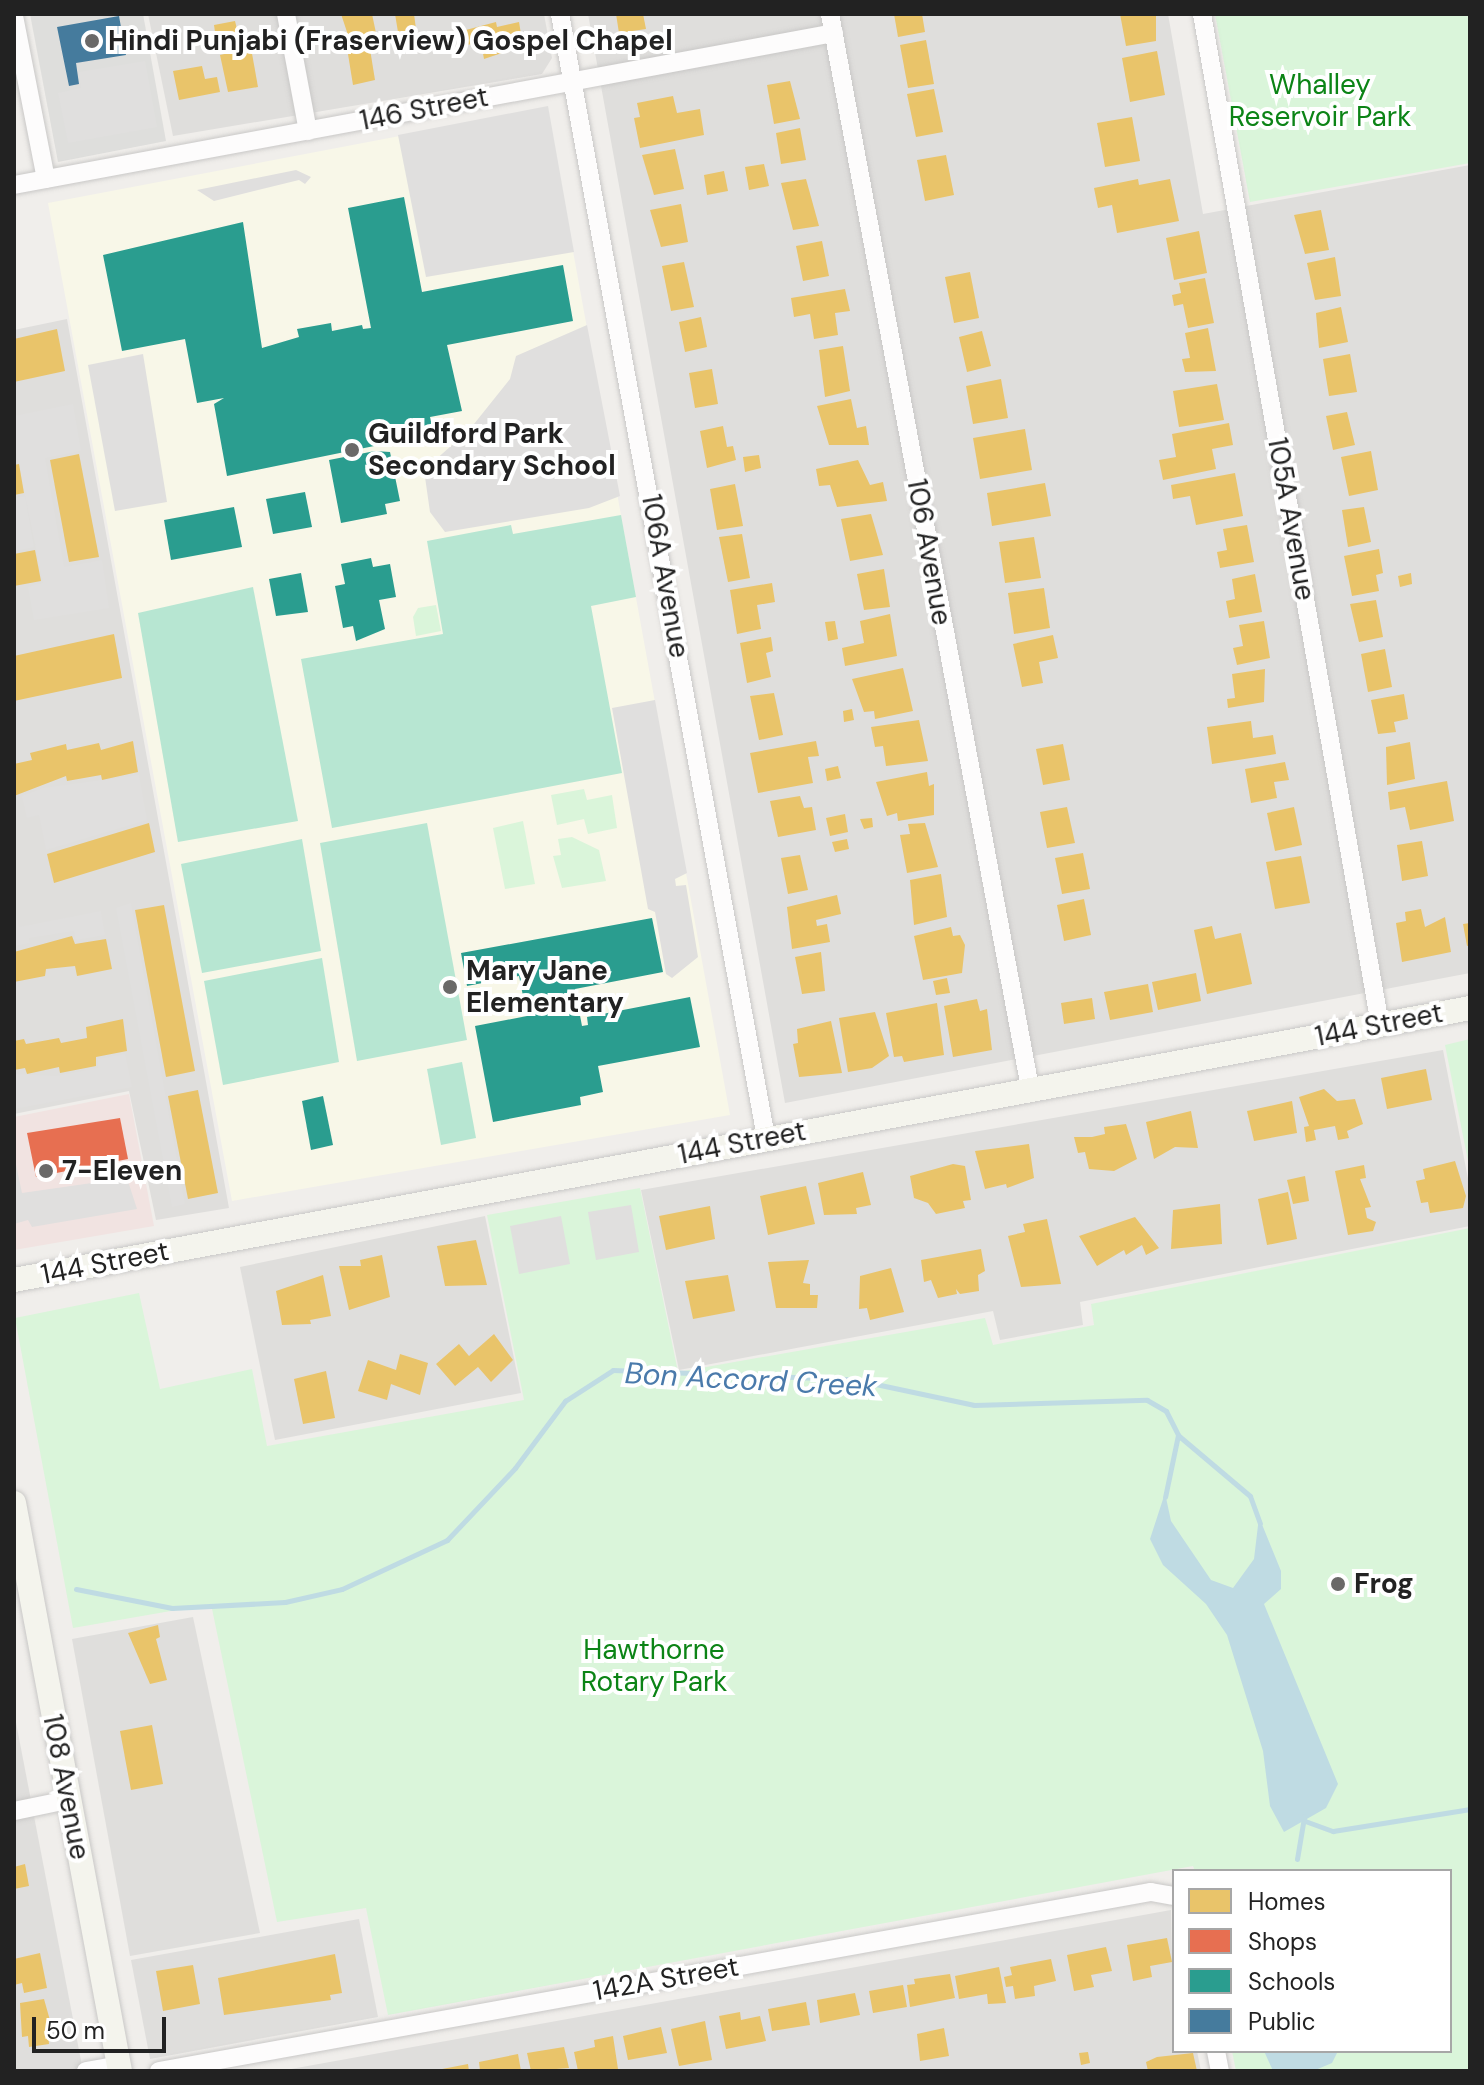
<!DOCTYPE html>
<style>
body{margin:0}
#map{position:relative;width:1484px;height:2085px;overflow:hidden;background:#f0eeeb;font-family:"DM Sans",sans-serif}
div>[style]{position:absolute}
.residential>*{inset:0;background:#dfdedc}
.commercial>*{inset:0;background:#f1e3e1}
.education>*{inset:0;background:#f8f7e8}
.religious>*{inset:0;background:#dededc}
.park>*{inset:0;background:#daf5da}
.pitch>*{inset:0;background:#b7e6d2}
.parking>*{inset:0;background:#e0dfde}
.water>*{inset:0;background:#bfdbe3}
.homes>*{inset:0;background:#e9c46a}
.shops>*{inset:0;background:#e76f51}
.schools>*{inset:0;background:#2a9d8f}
.public>*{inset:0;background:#457b9d}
.stream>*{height:5px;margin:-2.5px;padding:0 2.5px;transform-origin:2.5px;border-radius:2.5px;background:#bfdbe3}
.roads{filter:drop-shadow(0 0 2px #c9c8c7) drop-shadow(0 0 2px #c9c8c7)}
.street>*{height:18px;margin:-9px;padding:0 9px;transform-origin:9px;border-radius:9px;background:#fdfcfc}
.secondary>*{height:24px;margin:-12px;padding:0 12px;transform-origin:12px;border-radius:12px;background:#f4f4ed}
.dots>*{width:22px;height:22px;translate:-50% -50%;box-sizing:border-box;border:4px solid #fff;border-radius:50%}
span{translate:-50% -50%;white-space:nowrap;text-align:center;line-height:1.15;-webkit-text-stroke:8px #fff;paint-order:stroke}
.poi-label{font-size:28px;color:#222;font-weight:700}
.left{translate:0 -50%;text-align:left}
.park-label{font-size:28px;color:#0c8416}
.street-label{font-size:28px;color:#222}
.water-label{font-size:30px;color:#4a7aab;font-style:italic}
.frame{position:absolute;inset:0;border:16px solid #222;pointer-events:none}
.legend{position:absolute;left:1172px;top:1869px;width:280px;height:184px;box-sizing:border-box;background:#fff;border:2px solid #a7a7a7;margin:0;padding:10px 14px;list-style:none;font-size:24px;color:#222}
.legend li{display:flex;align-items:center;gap:16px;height:40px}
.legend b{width:40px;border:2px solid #a7a7a7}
.scale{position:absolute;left:32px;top:2017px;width:134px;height:36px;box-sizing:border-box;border:4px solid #222;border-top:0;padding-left:10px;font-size:24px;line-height:28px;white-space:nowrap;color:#222;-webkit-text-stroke:6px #fff;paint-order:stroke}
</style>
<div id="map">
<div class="residential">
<div style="clip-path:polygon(148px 14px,544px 14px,552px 58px,542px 74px,173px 136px)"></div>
<div style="clip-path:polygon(588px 14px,1168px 14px,1203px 214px,1470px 165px,1470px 973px,785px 1103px)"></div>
<div style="clip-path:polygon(67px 319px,229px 1208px,156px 1220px,129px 1091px,14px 1114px,14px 330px)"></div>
<div style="clip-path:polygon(1443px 1050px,1470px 1189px,1470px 1226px,1080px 1302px,1083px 1325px,1000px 1340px,993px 1311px,679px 1370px,641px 1190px)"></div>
<div style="clip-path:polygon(485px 1216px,521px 1393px,275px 1440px,240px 1267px)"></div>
<div style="clip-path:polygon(193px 1617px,260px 1933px,130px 1956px,72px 1639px)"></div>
<div style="clip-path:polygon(14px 1712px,83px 2071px,14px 2071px)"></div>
<div style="clip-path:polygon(1171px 1910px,1174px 2051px,1197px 2051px,1201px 2071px,280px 2071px)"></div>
<div style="clip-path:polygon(359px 1919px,378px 2017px,150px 2059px,131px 1960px)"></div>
</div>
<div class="commercial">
<div style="clip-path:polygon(129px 1094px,154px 1226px,14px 1250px,14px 1117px)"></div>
</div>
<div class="education">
<div style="clip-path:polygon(547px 108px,730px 1115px,232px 1201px,48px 203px)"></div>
</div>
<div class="religious">
<div style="clip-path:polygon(30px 14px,143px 14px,166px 141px,58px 162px)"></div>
</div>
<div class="park">
<div style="clip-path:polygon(1215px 14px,1470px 14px,1470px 163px,1250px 202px)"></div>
<div style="clip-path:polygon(436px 605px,441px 631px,416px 636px,413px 617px,418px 608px)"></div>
<div style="clip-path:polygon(584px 789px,587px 800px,612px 795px,617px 828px,588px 834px,584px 819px,557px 825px,551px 795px)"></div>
<div style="clip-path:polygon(523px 821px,535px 884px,505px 889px,493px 828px)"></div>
<div style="clip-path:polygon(572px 837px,599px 850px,606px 881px,562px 888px,553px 856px,561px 855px,558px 839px)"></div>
<div style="clip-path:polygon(1470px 1039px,1470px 1171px,1445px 1045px)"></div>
<div style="clip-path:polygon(640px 1188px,678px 1372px,985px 1318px,993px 1345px,1094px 1325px,1091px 1304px,1470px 1228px,1470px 2071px,1236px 2071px,1232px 2051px,1450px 2051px,1450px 1871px,1195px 1871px,1193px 1866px,388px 2015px,366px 1908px,277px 1922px,211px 1604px,73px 1628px,15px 1318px,139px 1293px,160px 1389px,252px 1369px,267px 1446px,524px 1400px,487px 1215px)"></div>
</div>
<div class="pitch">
<div style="clip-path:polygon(621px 515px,636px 597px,591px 606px,622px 773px,332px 828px,301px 659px,443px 634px,427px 541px,511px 525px,513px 534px)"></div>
<div style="clip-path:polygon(253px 587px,298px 821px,178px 842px,138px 613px)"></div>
<div style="clip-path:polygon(427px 823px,467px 1040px,357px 1061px,320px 843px)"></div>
<div style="clip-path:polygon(302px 839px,321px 951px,202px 973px,181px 864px)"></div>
<div style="clip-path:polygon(322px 958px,339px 1062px,223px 1085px,204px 981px)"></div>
<div style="clip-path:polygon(462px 1062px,476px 1138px,441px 1145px,427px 1069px)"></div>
</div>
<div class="parking">
<div style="clip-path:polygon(145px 61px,157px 127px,68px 143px,58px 93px,81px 88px,79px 72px)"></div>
<div style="clip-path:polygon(548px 106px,574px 252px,426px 277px,398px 135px)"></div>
<div style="clip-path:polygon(296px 170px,311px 177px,305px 184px,299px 180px,214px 201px,197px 190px)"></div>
<div style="clip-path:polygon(587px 325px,620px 496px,589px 508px,445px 532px,430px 512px,424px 470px,470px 429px,510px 379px,516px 356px)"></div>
<div style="clip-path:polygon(143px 354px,167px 502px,115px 511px,88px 365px)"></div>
<div style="clip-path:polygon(73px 404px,81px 451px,45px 458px,64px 567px,102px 560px,109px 608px,34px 620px,28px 587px,43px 583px,14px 442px,14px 416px)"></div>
<div style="clip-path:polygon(25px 496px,34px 547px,14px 551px,14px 498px)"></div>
<div style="clip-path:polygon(655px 700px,687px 873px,675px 879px,676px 886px,686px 885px,698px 957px,672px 978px,666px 974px,655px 912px,648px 909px,612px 708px)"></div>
<div style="clip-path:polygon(139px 775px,147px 820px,46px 850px,39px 815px,27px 818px,22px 796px,43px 788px)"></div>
<div style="clip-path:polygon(14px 902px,19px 927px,101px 911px,105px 935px,76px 940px,74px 931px,29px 938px,30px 943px,14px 946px)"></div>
<div style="clip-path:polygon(131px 903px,185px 1204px,172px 1207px,116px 908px)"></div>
<div style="clip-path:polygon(125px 1054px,132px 1087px,14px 1109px,14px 1074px,56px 1076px,98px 1068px,98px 1059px)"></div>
<div style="clip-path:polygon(14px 1155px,22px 1193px,127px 1178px,137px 1209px,32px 1227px,28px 1220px,14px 1224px)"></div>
<div style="clip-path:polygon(631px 1205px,639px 1252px,596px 1260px,588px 1212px)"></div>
<div style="clip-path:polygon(561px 1216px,570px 1264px,519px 1274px,510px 1226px)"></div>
</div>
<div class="water">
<div style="clip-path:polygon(1165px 1493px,1171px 1521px,1211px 1580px,1233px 1588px,1254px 1559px,1259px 1517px,1281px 1571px,1281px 1589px,1264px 1604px,1338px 1784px,1326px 1808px,1284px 1832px,1270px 1806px,1263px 1751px,1227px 1635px,1206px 1604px,1163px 1565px,1150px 1539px)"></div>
<div style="clip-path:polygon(1264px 2051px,1338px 2051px,1332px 2063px,1313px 2071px,1273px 2071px)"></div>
</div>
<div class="homes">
<div style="clip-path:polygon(341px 14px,372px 14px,376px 33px,349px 38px)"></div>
<div style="clip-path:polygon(395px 14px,414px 14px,416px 29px,398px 32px)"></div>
<div style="clip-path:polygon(616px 14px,643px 14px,646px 29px,619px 33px)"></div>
<div style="clip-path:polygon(894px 14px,922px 14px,925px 32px,898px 37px)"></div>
<div style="clip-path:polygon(1120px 14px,1156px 14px,1156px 41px,1126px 46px)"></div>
<div style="clip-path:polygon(235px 21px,240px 41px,217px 46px,214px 25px)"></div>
<div style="clip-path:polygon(496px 22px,497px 27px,519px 22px,523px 46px,484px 59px,481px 43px,465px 45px,462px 31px)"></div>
<div style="clip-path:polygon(926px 40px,934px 84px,908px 88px,900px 45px)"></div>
<div style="clip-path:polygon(369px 43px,375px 80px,353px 85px,347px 48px)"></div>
<div style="clip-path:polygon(251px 48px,258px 87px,228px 92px,220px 55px)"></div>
<div style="clip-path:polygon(1157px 51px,1165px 95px,1130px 102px,1122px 58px)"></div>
<div style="clip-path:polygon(202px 66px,205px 79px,217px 77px,220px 92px,179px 100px,173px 71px)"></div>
<div style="clip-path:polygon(790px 81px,800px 119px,774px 124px,767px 85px)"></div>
<div style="clip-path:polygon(934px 89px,943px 132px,916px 137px,907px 94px)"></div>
<div style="clip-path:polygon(673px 96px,677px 113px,700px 109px,704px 135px,640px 148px,634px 118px,640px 117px,637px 103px)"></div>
<div style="clip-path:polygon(1132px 117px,1140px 161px,1105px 167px,1097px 123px)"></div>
<div style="clip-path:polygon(800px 128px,806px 160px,781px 164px,776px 133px)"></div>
<div style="clip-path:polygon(675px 149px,684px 189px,654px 195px,642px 155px)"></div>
<div style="clip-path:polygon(946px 155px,954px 195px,925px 201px,917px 160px)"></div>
<div style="clip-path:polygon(764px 164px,769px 186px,749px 190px,745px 167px)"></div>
<div style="clip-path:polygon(724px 171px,728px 191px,707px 195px,704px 175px)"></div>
<div style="clip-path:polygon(806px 179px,819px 226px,793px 230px,781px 183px)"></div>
<div style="clip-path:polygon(1138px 179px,1139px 185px,1170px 179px,1179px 221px,1117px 233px,1112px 205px,1098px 208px,1094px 188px)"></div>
<div style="clip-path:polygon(681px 204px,688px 242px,661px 247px,650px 210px)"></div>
<div style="clip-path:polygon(1321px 210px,1329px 250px,1305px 254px,1294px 215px)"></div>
<div style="clip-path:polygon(1199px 231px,1207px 273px,1174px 280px,1166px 238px)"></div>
<div style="clip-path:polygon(822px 241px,829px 276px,803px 281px,796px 246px)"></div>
<div style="clip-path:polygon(1335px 257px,1341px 296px,1315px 300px,1307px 263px)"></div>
<div style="clip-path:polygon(684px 262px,694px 307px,671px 311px,662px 266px)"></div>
<div style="clip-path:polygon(970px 272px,979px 318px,954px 323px,945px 277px)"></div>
<div style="clip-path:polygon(1205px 278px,1214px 323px,1188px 328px,1183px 304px,1174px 306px,1172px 295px,1181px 293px,1179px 283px)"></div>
<div style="clip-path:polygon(845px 289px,850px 311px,835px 313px,838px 335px,814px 339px,810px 314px,794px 317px,791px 298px)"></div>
<div style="clip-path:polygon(1341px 307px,1348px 342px,1319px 348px,1316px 313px)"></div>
<div style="clip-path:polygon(701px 317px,707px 347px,685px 352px,679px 322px)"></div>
<div style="clip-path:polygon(1208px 328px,1216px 371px,1185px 372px,1182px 359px,1190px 358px,1185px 333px)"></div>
<div style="clip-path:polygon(57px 329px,65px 371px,14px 382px,14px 339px)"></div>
<div style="clip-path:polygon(982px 331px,991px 366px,967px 372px,959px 337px)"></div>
<div style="clip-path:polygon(843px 346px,850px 391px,825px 397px,819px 350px)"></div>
<div style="clip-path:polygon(1350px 354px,1357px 392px,1329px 396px,1323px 359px)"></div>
<div style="clip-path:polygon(712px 369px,718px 404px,695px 408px,689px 373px)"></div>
<div style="clip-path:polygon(1001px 379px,1008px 418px,973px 424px,966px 386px)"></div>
<div style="clip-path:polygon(1217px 384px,1224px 420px,1179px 427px,1173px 391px)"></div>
<div style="clip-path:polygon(851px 399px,857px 428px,866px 426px,869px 445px,829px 445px,817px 406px)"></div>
<div style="clip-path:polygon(1347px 412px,1355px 445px,1333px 450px,1326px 416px)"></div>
<div style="clip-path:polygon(1229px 423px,1233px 445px,1212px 449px,1216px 469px,1163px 480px,1159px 460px,1176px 457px,1172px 434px)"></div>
<div style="clip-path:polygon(723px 426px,727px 447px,733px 446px,736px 460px,707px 468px,700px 431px)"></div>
<div style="clip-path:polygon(1025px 429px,1032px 470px,980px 479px,973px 438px)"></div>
<div style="clip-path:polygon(1371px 451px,1378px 490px,1349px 496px,1341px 457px)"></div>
<div style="clip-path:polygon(79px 454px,99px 557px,69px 562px,50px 460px)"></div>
<div style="clip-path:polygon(759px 455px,761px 468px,745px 472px,743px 457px)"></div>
<div style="clip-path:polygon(858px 460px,870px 485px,883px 482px,887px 501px,837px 507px,830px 485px,819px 486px,816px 469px)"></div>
<div style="clip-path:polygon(19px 464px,24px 493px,14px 495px,14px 465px)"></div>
<div style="clip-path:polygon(1235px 473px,1243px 516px,1196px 525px,1190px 496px,1173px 499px,1171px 485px)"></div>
<div style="clip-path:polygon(1045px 483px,1051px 516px,992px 526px,987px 493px)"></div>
<div style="clip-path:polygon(735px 484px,743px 526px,717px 530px,710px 489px)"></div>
<div style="clip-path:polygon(1364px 507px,1371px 542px,1348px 547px,1342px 510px)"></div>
<div style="clip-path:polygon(871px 514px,883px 555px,850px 561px,841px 519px)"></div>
<div style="clip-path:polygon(1247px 525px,1254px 562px,1220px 568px,1217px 552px,1227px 550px,1223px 529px)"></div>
<div style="clip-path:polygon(742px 534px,750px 578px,728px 582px,719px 537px)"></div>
<div style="clip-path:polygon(1034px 537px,1041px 578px,1005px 583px,999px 542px)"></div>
<div style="clip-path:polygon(1379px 549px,1383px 573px,1376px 575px,1379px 591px,1352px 596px,1344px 556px)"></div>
<div style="clip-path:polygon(35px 550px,41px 581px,14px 586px,14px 554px)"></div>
<div style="clip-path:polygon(884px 569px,890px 607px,864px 610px,857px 574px)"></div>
<div style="clip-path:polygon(1411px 573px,1412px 584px,1400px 587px,1398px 576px)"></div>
<div style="clip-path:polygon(1255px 574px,1262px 612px,1229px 618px,1226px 601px,1235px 599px,1232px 579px)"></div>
<div style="clip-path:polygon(772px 583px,775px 602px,757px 605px,761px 629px,737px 634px,730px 590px)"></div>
<div style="clip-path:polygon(1044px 588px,1050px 628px,1014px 634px,1008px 593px)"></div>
<div style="clip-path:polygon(1376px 600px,1383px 637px,1359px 642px,1350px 604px)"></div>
<div style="clip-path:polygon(890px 614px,897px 656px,845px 666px,842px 648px,864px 643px,860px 621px)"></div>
<div style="clip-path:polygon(835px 621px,838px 639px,828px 641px,825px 622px)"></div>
<div style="clip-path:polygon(1264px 621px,1270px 658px,1237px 665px,1233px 648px,1243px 646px,1239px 625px)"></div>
<div style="clip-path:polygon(114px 634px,122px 678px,14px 701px,14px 656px)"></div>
<div style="clip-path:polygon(1053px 635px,1058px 658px,1039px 662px,1043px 683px,1022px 687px,1013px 644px)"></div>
<div style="clip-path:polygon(771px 637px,773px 651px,766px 653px,771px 677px,747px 683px,740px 643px)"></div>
<div style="clip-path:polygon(1385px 649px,1392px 687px,1368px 692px,1361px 654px)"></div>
<div style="clip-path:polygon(903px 668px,913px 711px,875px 719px,874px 711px,864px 712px,852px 679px)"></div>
<div style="clip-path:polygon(1265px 669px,1264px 702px,1228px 708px,1227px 699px,1235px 698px,1232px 674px)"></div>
<div style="clip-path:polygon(774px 693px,783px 735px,759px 740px,750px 696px)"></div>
<div style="clip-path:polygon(1404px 694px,1408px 719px,1394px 722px,1396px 732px,1378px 734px,1371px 700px)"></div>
<div style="clip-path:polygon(852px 709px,854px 720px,844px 722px,843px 711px)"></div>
<div style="clip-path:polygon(919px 720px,928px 761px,886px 766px,883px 746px,875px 747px,871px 727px)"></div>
<div style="clip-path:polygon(1251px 721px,1253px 738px,1273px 735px,1276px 754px,1212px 764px,1207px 727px)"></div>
<div style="clip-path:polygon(133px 741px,138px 772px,102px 780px,101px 775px,67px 781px,66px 776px,14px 796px,14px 764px,32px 760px,30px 753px,66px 744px,67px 750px,99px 743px,101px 750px)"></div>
<div style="clip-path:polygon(816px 741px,819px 756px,808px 757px,813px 783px,758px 793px,750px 753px)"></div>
<div style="clip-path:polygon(1410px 742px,1415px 779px,1387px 785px,1386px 747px)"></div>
<div style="clip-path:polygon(1063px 744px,1070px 780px,1043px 785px,1036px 749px)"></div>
<div style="clip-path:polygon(1285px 762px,1289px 780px,1274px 782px,1277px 798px,1251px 803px,1245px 769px)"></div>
<div style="clip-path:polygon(838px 766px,841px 778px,827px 781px,825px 769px)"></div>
<div style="clip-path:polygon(927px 772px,929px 786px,934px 784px,934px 815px,898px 821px,897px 813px,887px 816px,876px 782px)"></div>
<div style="clip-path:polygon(1447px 781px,1454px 821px,1410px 830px,1405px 807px,1390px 810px,1388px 792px)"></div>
<div style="clip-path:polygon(800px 796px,804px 808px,812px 807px,816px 830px,778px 837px,770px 801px)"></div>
<div style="clip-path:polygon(1067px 807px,1075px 843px,1047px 848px,1040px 812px)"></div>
<div style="clip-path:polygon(1294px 807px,1302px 845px,1275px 851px,1267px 813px)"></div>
<div style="clip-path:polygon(845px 814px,848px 832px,830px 836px,826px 818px)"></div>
<div style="clip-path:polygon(872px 818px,873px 827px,864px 829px,860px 819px)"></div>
<div style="clip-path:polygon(149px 823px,155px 852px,54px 883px,47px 854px)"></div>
<div style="clip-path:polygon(925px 823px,938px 867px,907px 873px,900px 835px,910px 834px,908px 824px)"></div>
<div style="clip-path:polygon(847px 839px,849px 849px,835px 852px,832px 842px)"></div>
<div style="clip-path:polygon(1422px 841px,1428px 876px,1402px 881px,1397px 845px)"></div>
<div style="clip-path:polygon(1083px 853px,1090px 889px,1062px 894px,1055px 858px)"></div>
<div style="clip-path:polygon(800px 855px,808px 890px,788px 894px,781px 858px)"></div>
<div style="clip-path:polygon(1301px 856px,1310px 903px,1275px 909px,1266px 862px)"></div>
<div style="clip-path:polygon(941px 874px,947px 917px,914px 925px,910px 880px)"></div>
<div style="clip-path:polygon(837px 895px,841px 914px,816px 920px,817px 926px,827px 924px,830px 942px,792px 949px,787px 907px)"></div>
<div style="clip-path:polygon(1084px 899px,1091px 935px,1064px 941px,1057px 905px)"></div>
<div style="clip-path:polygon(164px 905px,195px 1071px,166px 1077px,135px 910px)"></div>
<div style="clip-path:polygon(1421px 909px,1425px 927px,1445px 917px,1451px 952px,1402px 962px,1396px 923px,1406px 921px,1405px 912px)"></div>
<div style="clip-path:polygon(1470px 923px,1470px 945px,1467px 946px,1463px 924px)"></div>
<div style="clip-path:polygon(1212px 926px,1215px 939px,1241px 933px,1252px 984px,1207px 994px,1194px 930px)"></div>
<div style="clip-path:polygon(951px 927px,953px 936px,960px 935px,965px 945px,962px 973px,923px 980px,914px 936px)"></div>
<div style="clip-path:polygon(72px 936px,75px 944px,106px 939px,112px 969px,77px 976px,75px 966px,46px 969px,45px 976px,14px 982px,14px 952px)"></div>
<div style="clip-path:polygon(821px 952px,825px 991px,802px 994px,795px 957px)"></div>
<div style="clip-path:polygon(1196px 973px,1201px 1001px,1158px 1010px,1152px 982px)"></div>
<div style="clip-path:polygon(947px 978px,950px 993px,936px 995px,933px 981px)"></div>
<div style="clip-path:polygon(1148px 984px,1153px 1012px,1110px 1020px,1104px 992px)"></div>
<div style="clip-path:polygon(1092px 998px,1095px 1019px,1064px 1024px,1061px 1003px)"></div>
<div style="clip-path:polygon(977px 999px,980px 1011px,987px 1009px,992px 1050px,953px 1057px,944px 1006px)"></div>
<div style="clip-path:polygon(937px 1003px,944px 1055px,904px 1062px,902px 1056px,894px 1057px,886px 1013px)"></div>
<div style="clip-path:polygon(875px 1012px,889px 1056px,872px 1068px,848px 1072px,839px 1018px)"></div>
<div style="clip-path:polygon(123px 1019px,127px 1051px,96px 1057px,96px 1066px,60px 1073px,59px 1067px,27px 1074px,25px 1068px,14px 1070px,14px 1041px,24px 1039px,26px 1044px,59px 1038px,61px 1043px,87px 1038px,86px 1027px)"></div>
<div style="clip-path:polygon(831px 1021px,842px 1073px,799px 1077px,793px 1044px,798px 1043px,797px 1029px)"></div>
<div style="clip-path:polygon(1426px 1069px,1432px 1100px,1387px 1109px,1381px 1078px)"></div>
<div style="clip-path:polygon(1324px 1089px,1337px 1101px,1355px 1099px,1363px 1124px,1347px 1131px,1349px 1138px,1338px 1140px,1335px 1126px,1314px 1130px,1316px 1140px,1306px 1142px,1304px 1127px,1309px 1126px,1299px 1097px)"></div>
<div style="clip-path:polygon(198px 1090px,218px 1193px,188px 1199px,168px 1096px)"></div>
<div style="clip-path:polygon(1292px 1101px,1297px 1133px,1254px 1141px,1247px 1111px)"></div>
<div style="clip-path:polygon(1191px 1111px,1198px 1148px,1175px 1147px,1154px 1159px,1146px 1122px)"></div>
<div style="clip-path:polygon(1126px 1124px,1137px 1159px,1114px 1171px,1089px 1169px,1085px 1152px,1078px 1153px,1074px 1137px,1092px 1137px,1105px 1134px,1104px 1127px)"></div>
<div style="clip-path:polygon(1029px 1144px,1034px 1178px,1007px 1188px,1006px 1184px,985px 1189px,975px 1151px)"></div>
<div style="clip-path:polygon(1455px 1161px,1466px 1196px,1463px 1208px,1430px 1213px,1428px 1202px,1421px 1203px,1416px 1181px,1425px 1179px,1423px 1169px)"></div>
<div style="clip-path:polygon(953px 1164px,965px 1166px,971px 1200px,963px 1201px,965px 1208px,936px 1214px,928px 1203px,914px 1198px,910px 1176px)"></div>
<div style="clip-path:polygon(1364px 1165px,1366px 1178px,1360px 1179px,1371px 1207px,1365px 1208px,1367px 1218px,1376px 1222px,1373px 1231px,1348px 1235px,1335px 1171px)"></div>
<div style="clip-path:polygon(863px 1172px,871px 1205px,856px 1208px,857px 1214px,824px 1215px,818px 1183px)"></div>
<div style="clip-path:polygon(1305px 1176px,1309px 1201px,1293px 1204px,1287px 1180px)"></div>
<div style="clip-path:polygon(806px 1186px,815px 1224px,768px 1235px,760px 1196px)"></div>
<div style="clip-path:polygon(1288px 1192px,1297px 1239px,1267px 1245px,1258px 1199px)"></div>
<div style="clip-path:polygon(1220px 1204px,1222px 1244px,1171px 1249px,1173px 1210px)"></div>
<div style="clip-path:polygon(710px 1206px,715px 1239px,666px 1250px,659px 1216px)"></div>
<div style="clip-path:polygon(1135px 1217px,1159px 1248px,1146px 1255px,1142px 1245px,1126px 1255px,1124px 1250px,1097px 1266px,1079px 1236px)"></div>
<div style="clip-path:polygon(1047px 1219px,1061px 1284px,1021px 1287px,1008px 1236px,1025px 1232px,1023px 1224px)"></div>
<div style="clip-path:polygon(476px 1240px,487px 1285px,445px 1286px,437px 1246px)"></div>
<div style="clip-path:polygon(981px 1249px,985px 1271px,978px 1275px,979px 1291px,960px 1294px,956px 1289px,957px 1294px,938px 1298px,931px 1280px,924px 1282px,921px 1260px)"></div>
<div style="clip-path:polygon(382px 1255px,390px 1297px,349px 1310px,339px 1266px,361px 1266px,360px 1260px)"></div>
<div style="clip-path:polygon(809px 1260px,803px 1283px,810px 1284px,810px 1295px,818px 1295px,817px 1308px,776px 1308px,768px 1262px)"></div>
<div style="clip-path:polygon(891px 1268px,904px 1312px,870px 1320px,867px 1308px,859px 1309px,860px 1276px)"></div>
<div style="clip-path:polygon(323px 1275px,331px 1316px,310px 1320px,311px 1324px,282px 1325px,276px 1291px)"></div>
<div style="clip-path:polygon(728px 1275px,735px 1311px,693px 1319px,685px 1281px)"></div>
<div style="clip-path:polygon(494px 1334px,513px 1360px,491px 1382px,478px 1367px,455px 1386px,436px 1364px,459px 1344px,469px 1356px)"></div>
<div style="clip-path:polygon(400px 1354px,428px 1363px,420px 1395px,391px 1384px,387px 1400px,358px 1391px,368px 1360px,396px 1370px)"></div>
<div style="clip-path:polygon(326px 1371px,335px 1418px,303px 1424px,294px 1379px)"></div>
<div style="clip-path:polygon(158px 1625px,160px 1637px,156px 1639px,167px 1680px,150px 1684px,128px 1633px)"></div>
<div style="clip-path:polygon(152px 1725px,163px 1784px,131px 1790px,120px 1731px)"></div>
<div style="clip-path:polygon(25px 1864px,29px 1886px,14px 1889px,14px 1867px)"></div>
<div style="clip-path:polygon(1167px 1938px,1172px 1962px,1150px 1966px,1152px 1977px,1133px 1981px,1127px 1945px)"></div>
<div style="clip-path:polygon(1106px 1947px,1112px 1971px,1091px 1975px,1094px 1987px,1074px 1991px,1067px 1955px)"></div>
<div style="clip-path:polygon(40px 1953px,47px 1988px,24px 1993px,22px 1983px,14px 1985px,14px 1959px)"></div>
<div style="clip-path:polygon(335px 1954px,342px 1993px,330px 1995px,331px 2000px,224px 2015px,218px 1978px)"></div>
<div style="clip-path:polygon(1051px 1959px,1056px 1981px,1034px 1986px,1035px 1996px,1015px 1999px,1013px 1986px,1006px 1987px,1004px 1977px,1012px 1975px,1010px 1967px)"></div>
<div style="clip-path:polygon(193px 1965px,200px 2004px,163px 2011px,156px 1971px)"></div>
<div style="clip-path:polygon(999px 1967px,1006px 2003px,988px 2004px,987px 1994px,959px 1999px,955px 1976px)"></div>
<div style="clip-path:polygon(950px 1974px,955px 1998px,910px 2007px,907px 1985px,915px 1984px,914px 1979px)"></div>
<div style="clip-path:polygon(903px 1985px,907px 2007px,873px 2013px,869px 1991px)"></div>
<div style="clip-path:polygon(855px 1993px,860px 2015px,820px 2023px,817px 2000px)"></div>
<div style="clip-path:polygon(44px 1999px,53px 2031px,48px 2031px,49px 2044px,29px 2047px,28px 2036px,22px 2037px,20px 2003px)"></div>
<div style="clip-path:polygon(806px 2002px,810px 2025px,772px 2031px,768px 2009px)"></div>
<div style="clip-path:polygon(740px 2012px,741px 2020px,760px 2016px,766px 2041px,726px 2049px,719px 2016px)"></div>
<div style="clip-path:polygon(705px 2021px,712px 2060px,679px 2066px,671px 2029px)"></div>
<div style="clip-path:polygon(661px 2027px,667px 2053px,628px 2060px,623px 2036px)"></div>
<div style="clip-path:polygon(944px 2028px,949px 2056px,920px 2061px,917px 2034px)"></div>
<div style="clip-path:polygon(613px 2036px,618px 2069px,578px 2071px,574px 2052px,595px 2047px,594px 2040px)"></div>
<div style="clip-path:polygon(564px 2047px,569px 2068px,531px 2071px,527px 2053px)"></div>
<div style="clip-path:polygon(1088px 2052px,1090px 2063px,1081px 2065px,1079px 2053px)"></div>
<div style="clip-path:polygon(1193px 2053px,1197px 2071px,1148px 2071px,1146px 2062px,1157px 2057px)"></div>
<div style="clip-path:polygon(518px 2054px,521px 2071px,480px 2071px,479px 2062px)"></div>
<div style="clip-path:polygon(468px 2064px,469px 2071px,437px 2071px,437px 2070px)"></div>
</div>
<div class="shops">
<div style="clip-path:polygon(120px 1118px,128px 1159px,36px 1177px,27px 1133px)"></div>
</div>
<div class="schools">
<div style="clip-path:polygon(404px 197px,422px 292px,563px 265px,573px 321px,447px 345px,462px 411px,430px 417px,432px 426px,382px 436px,384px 444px,227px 476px,214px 404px,224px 398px,197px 403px,185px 339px,122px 351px,103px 255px,243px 222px,262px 348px,299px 337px,297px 329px,331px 323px,332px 331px,362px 325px,363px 329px,371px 328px,348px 208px)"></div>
<div style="clip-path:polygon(375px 451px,390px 452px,400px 501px,385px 504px,387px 514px,341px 523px,329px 460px)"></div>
<div style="clip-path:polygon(305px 492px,312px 527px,273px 534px,266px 499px)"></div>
<div style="clip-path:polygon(234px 507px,242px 547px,171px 560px,164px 520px)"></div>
<div style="clip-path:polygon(371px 558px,373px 567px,390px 564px,396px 597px,379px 600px,385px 629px,356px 641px,353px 626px,343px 628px,335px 586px,345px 584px,341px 564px)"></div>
<div style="clip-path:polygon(301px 573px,308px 612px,276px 616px,269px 579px)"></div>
<div style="clip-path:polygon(652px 918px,663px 972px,575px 989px,582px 1026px,588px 1025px,587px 1017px,690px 997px,700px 1047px,598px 1066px,603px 1092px,580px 1097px,581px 1105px,493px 1122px,475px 1026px,527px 1016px,519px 976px,467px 986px,461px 953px)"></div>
<div style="clip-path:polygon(323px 1096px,333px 1145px,311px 1150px,302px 1101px)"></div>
</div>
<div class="public">
<div style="clip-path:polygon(119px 16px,126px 55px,76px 63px,79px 84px,69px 86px,57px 27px)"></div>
</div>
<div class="stream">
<div style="left:1179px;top:1436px;width:93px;rotate:40.2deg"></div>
<div style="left:1250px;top:1496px;width:29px;rotate:70deg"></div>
<div style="left:76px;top:1589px;width:98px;rotate:11.2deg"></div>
<div style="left:172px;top:1608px;width:113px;rotate:-3deg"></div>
<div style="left:285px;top:1602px;width:58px;rotate:-12.8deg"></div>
<div style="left:342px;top:1589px;width:116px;rotate:-25deg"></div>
<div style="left:447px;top:1540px;width:99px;rotate:-46.6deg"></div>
<div style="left:515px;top:1468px;width:84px;rotate:-53.3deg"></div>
<div style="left:565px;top:1401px;width:57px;rotate:-32.9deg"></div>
<div style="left:613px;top:1370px;width:239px;rotate:2.2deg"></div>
<div style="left:852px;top:1379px;width:125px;rotate:12deg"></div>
<div style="left:974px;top:1405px;width:173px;rotate:-1.7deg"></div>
<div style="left:1147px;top:1400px;width:22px;rotate:30deg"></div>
<div style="left:1166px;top:1411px;width:27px;rotate:63deg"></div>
<div style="left:1178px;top:1435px;width:63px;rotate:101.8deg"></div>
<div style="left:1305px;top:1821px;width:30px;rotate:20deg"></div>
<div style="left:1333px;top:1831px;width:139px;rotate:-9.1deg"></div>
<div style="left:1297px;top:1859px;width:43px;rotate:-80.5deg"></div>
</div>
<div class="roads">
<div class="street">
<div style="left:286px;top:14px;width:119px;rotate:79.4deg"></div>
<div style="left:560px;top:14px;width:1143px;rotate:79.61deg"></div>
<div style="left:830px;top:14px;width:1092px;rotate:79.45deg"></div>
<div style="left:1202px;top:14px;width:1027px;rotate:80.01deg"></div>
<div style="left:14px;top:16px;width:166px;rotate:78.9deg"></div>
<div style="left:14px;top:185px;width:834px;rotate:-10.5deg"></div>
<div style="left:14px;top:1811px;width:54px;rotate:-11.7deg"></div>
<div style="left:1216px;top:2051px;width:20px;rotate:79deg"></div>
<div style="left:86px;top:2071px;width:34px;rotate:-10deg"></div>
<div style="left:159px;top:2071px;width:1008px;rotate:-10.23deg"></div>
<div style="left:1151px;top:1892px;width:23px;rotate:10deg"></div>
</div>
<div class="secondary">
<div style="left:14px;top:1280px;width:1481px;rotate:-10.58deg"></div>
<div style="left:14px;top:1503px;width:578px;rotate:79.43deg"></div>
</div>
</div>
<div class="dots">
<div style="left:92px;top:41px;background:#6a6968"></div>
<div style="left:352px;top:450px;background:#6a6968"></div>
<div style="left:450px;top:987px;background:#6a6968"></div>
<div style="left:46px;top:1171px;background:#6a6968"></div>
<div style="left:1338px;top:1584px;background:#6a6968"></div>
</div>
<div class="poi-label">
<span class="left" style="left:108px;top:41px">Hindi Punjabi (Fraserview) Gospel Chapel</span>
<span class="left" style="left:368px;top:450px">Guildford Park<br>Secondary School</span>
<span class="left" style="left:466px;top:987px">Mary Jane<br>Elementary</span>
<span class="left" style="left:62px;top:1171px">7-Eleven</span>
<span class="left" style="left:1354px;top:1584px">Frog</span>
</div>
<div class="park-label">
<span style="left:1320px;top:101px">Whalley<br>Reservoir Park</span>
<span style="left:654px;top:1666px">Hawthorne<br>Rotary Park</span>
</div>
<div class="street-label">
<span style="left:424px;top:109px;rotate:-11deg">146 Street</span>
<span style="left:1291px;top:519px;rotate:80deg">105A Avenue</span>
<span style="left:929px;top:552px;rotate:80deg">106 Avenue</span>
<span style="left:665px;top:576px;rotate:80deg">106A Avenue</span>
<span style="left:1379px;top:1025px;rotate:-11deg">144 Street</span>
<span style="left:742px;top:1143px;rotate:-11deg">144 Street</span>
<span style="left:105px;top:1263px;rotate:-11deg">144 Street</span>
<span style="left:66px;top:1787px;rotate:79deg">108 Avenue</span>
<span style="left:666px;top:1979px;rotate:-10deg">142A Street</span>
</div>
<div class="water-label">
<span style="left:751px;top:1380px;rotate:3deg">Bon Accord Creek</span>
</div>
<div class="frame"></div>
<ul class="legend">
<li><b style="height:22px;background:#e9c46a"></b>Homes</li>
<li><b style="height:22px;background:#e76f51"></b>Shops</li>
<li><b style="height:22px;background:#2a9d8f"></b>Schools</li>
<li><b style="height:22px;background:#457b9d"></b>Public</li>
</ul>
<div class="scale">50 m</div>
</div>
